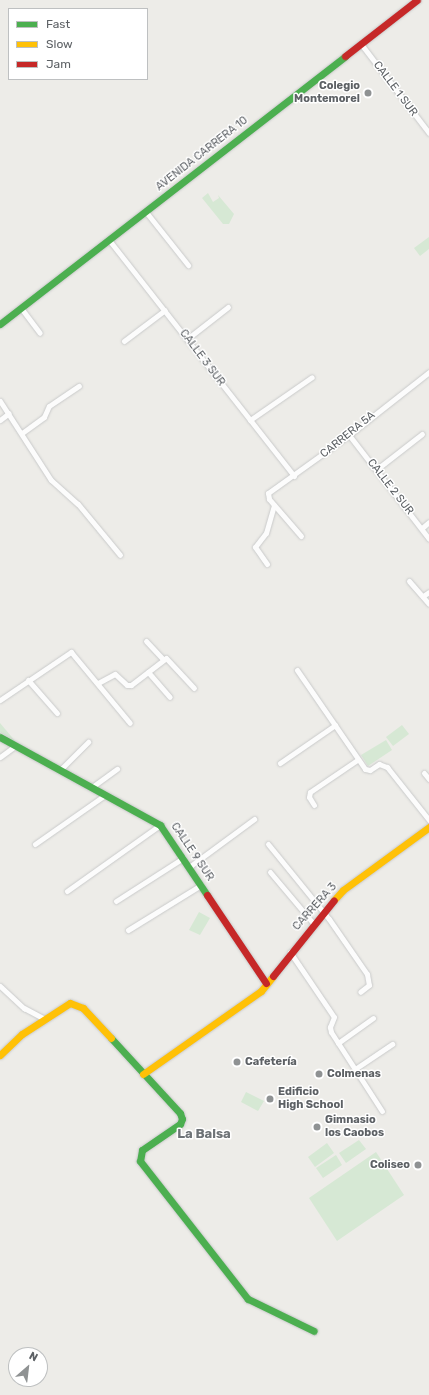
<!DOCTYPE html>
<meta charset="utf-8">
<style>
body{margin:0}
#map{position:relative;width:429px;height:1395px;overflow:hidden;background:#edece8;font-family:Rubik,sans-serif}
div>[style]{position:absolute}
.green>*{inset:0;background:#d6e8d4}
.roads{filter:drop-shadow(0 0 1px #c9caca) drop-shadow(0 0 1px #c9caca)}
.street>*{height:5px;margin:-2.5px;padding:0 2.5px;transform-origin:2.5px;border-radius:2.5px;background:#fcfcfc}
.fast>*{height:7px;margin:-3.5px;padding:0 3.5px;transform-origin:3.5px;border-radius:3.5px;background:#4caf50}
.slow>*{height:7px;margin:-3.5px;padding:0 3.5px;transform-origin:3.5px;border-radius:3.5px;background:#ffc107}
.jam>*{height:7px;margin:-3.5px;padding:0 3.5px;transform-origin:3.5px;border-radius:3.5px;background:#c62828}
.dots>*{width:11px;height:11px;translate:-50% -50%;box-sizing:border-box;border:2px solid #fff;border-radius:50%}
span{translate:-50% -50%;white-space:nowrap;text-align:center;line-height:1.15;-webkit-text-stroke:3px #fff;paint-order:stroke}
.poi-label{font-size:11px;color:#5d6165;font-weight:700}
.right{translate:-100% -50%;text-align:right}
.left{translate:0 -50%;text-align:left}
.street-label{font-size:11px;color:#5d6165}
.quarter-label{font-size:13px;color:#6e7377;font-weight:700}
.legend{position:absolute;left:8px;top:8px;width:140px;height:72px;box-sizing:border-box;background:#fff;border:1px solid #bec0c1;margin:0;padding:5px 7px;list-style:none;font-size:12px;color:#5d6165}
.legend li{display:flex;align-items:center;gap:8px;height:20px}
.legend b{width:20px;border:1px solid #bec0c1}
.north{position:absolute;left:8px;top:1347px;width:40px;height:40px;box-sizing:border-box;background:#fff;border:1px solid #bec0c1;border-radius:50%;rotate:28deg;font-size:11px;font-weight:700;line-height:16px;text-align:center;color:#5d6165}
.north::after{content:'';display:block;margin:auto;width:14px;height:18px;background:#8f9293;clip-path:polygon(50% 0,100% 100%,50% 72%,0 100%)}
</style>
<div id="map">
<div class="green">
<div style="clip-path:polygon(208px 193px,213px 202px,219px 198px,218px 195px,234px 214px,229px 224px,223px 224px,202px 198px)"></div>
<div style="clip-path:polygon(429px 237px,429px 249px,420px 256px,414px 248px)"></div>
<div style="clip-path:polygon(0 723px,16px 742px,0 732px)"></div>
<div style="clip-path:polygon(402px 725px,409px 734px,393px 746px,386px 737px)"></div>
<div style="clip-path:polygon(386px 740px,392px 750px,368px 766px,361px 755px)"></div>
<div style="clip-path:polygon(199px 912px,210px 918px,200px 935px,189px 930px)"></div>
<div style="clip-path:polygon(246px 1092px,264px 1101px,258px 1111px,241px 1102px)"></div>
<div style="clip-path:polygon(359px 1140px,366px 1149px,346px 1163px,339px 1153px)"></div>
<div style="clip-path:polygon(327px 1143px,334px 1153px,315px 1167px,308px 1157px)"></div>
<div style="clip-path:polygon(376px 1152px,404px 1195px,337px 1241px,309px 1198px)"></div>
<div style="clip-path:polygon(336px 1155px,342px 1165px,323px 1178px,316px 1168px)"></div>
</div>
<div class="roads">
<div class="street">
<div style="left:361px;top:44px;width:112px;rotate:52.6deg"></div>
<div style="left:146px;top:212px;width:68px;rotate:51.6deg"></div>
<div style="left:109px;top:240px;width:300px;rotate:51.9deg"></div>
<div style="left:21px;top:308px;width:31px;rotate:53deg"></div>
<div style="left:187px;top:339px;width:52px;rotate:-38deg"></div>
<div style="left:124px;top:341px;width:51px;rotate:-37.1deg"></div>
<div style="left:0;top:401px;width:94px;rotate:57.2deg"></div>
<div style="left:51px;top:480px;width:36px;rotate:42deg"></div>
<div style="left:78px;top:504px;width:66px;rotate:50.5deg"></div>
<div style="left:0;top:420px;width:11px;rotate:-38deg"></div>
<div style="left:250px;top:420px;width:75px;rotate:-34.7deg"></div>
<div style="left:22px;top:433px;width:27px;rotate:-36deg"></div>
<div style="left:44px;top:417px;width:12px;rotate:-66deg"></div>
<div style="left:49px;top:406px;width:36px;rotate:-34deg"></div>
<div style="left:349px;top:435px;width:131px;rotate:52.4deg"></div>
<div style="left:377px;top:469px;width:57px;rotate:-37.9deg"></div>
<div style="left:422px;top:528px;width:9px;rotate:-41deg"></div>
<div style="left:301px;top:536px;width:49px;rotate:-130.9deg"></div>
<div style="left:269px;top:499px;width:6px;rotate:-99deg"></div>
<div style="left:268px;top:493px;width:100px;rotate:-35.6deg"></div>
<div style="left:349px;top:435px;width:102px;rotate:-38.2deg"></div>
<div style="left:267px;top:564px;width:21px;rotate:-125deg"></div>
<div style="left:255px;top:547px;width:18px;rotate:-52deg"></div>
<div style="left:266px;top:533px;width:29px;rotate:-74deg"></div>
<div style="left:409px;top:581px;width:30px;rotate:49deg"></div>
<div style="left:423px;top:596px;width:7px;rotate:-34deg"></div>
<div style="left:146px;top:641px;width:25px;rotate:47deg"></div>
<div style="left:297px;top:670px;width:120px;rotate:55.5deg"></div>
<div style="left:365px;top:769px;width:5px;rotate:11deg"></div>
<div style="left:370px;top:770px;width:11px;rotate:-34deg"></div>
<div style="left:379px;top:764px;width:9px;rotate:21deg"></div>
<div style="left:387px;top:767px;width:68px;rotate:51.6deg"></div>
<div style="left:148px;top:672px;width:33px;rotate:49deg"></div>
<div style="left:28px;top:680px;width:44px;rotate:48.7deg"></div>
<div style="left:98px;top:683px;width:19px;rotate:-28deg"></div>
<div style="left:115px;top:674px;width:16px;rotate:43deg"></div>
<div style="left:127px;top:685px;width:4px"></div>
<div style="left:131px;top:685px;width:44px;rotate:-37.6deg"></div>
<div style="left:166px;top:658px;width:41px;rotate:47deg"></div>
<div style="left:0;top:700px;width:86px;rotate:-34.1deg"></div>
<div style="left:71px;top:652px;width:92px;rotate:50.3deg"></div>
<div style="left:0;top:757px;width:19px;rotate:-36deg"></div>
<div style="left:280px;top:763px;width:67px;rotate:-34.6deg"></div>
<div style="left:60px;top:770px;width:40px;rotate:-45deg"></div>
<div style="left:424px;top:773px;width:8px;rotate:50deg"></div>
<div style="left:92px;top:787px;width:31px;rotate:-36deg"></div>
<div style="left:314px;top:805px;width:9px;rotate:-122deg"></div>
<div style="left:309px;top:797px;width:5px;rotate:-79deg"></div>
<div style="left:310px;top:792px;width:57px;rotate:-34.2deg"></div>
<div style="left:35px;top:844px;width:85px;rotate:-35deg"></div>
<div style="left:268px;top:844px;width:97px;rotate:50.9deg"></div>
<div style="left:329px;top:919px;width:67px;rotate:55.4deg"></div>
<div style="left:367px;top:974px;width:11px;rotate:80deg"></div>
<div style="left:369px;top:985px;width:11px;rotate:142deg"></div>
<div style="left:189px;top:867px;width:81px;rotate:-36.4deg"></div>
<div style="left:270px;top:872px;width:67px;rotate:49.9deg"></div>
<div style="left:67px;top:891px;width:114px;rotate:-35.4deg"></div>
<div style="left:116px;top:901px;width:80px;rotate:-32.7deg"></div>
<div style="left:128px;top:930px;width:86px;rotate:-31.7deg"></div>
<div style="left:290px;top:952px;width:78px;rotate:55.9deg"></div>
<div style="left:334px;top:1017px;width:11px;rotate:112deg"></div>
<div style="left:330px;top:1027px;width:5px;rotate:79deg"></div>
<div style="left:331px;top:1032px;width:94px;rotate:57.2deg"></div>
<div style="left:0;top:986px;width:33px;rotate:43deg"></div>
<div style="left:24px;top:1008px;width:24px;rotate:28deg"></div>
<div style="left:338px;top:1043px;width:43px;rotate:-35.5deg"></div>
<div style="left:355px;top:1069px;width:45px;rotate:-34deg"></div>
</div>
<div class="fast">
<div style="left:0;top:324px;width:437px;rotate:-37.8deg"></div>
<div style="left:0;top:737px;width:183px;rotate:28.8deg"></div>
<div style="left:160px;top:825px;width:84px;rotate:56.1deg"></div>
<div style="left:111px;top:1038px;width:102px;rotate:47.4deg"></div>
<div style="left:180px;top:1113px;width:6px;rotate:72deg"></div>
<div style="left:182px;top:1119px;width:5px;rotate:112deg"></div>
<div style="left:180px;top:1124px;width:46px;rotate:145.6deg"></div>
<div style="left:142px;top:1150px;width:11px;rotate:100deg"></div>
<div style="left:140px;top:1161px;width:175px;rotate:52deg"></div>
<div style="left:248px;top:1299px;width:73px;rotate:25.9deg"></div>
</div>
<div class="slow">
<div style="left:334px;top:900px;width:13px;rotate:-48deg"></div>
<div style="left:343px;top:890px;width:107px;rotate:-36.2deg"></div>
<div style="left:0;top:1055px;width:30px;rotate:-44deg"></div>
<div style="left:22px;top:1034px;width:57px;rotate:-32.9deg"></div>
<div style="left:70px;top:1003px;width:14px;rotate:21deg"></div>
<div style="left:83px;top:1008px;width:41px;rotate:47deg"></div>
<div style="left:143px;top:1074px;width:144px;rotate:-35.1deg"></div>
<div style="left:261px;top:991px;width:19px;rotate:-51deg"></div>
</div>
<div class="jam">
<div style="left:345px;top:56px;width:91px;rotate:-37.9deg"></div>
<div style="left:207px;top:895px;width:106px;rotate:56.2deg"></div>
<div style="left:273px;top:976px;width:97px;rotate:-51.2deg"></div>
</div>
</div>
<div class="dots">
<div style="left:368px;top:93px;background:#8f9293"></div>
<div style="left:237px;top:1062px;background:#8f9293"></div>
<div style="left:319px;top:1074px;background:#8f9293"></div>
<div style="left:270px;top:1099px;background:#8f9293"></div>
<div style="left:317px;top:1127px;background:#8f9293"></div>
<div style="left:418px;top:1165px;background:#8f9293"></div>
</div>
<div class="poi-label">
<span class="right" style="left:360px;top:93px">Colegio<br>Montemorel</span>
<span class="left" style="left:245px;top:1062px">Cafetería</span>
<span class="left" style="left:327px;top:1074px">Colmenas</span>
<span class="left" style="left:278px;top:1099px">Edificio<br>High School</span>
<span class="left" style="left:325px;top:1127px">Gimnasio<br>los Caobos</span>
<span class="right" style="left:410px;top:1165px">Coliseo</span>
</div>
<div class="street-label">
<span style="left:395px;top:89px;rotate:53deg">CALLE 1 SUR</span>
<span style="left:202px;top:154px;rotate:-38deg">AVENIDA CARRERA 10</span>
<span style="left:202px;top:358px;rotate:53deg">CALLE 3 SUR</span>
<span style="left:348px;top:435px;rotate:-39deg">CARRERA 5A</span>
<span style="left:390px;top:487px;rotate:52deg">CALLE 2 SUR</span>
<span style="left:192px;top:852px;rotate:56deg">CALLE 9 SUR</span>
<span style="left:315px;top:907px;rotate:-48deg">CARRERA 3</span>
</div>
<div class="quarter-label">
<span style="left:204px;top:1134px">La Balsa</span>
</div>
<ul class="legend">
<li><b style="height:5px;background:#4caf50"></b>Fast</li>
<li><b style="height:5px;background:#ffc107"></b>Slow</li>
<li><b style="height:5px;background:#c62828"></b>Jam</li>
</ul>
<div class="north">N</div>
</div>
